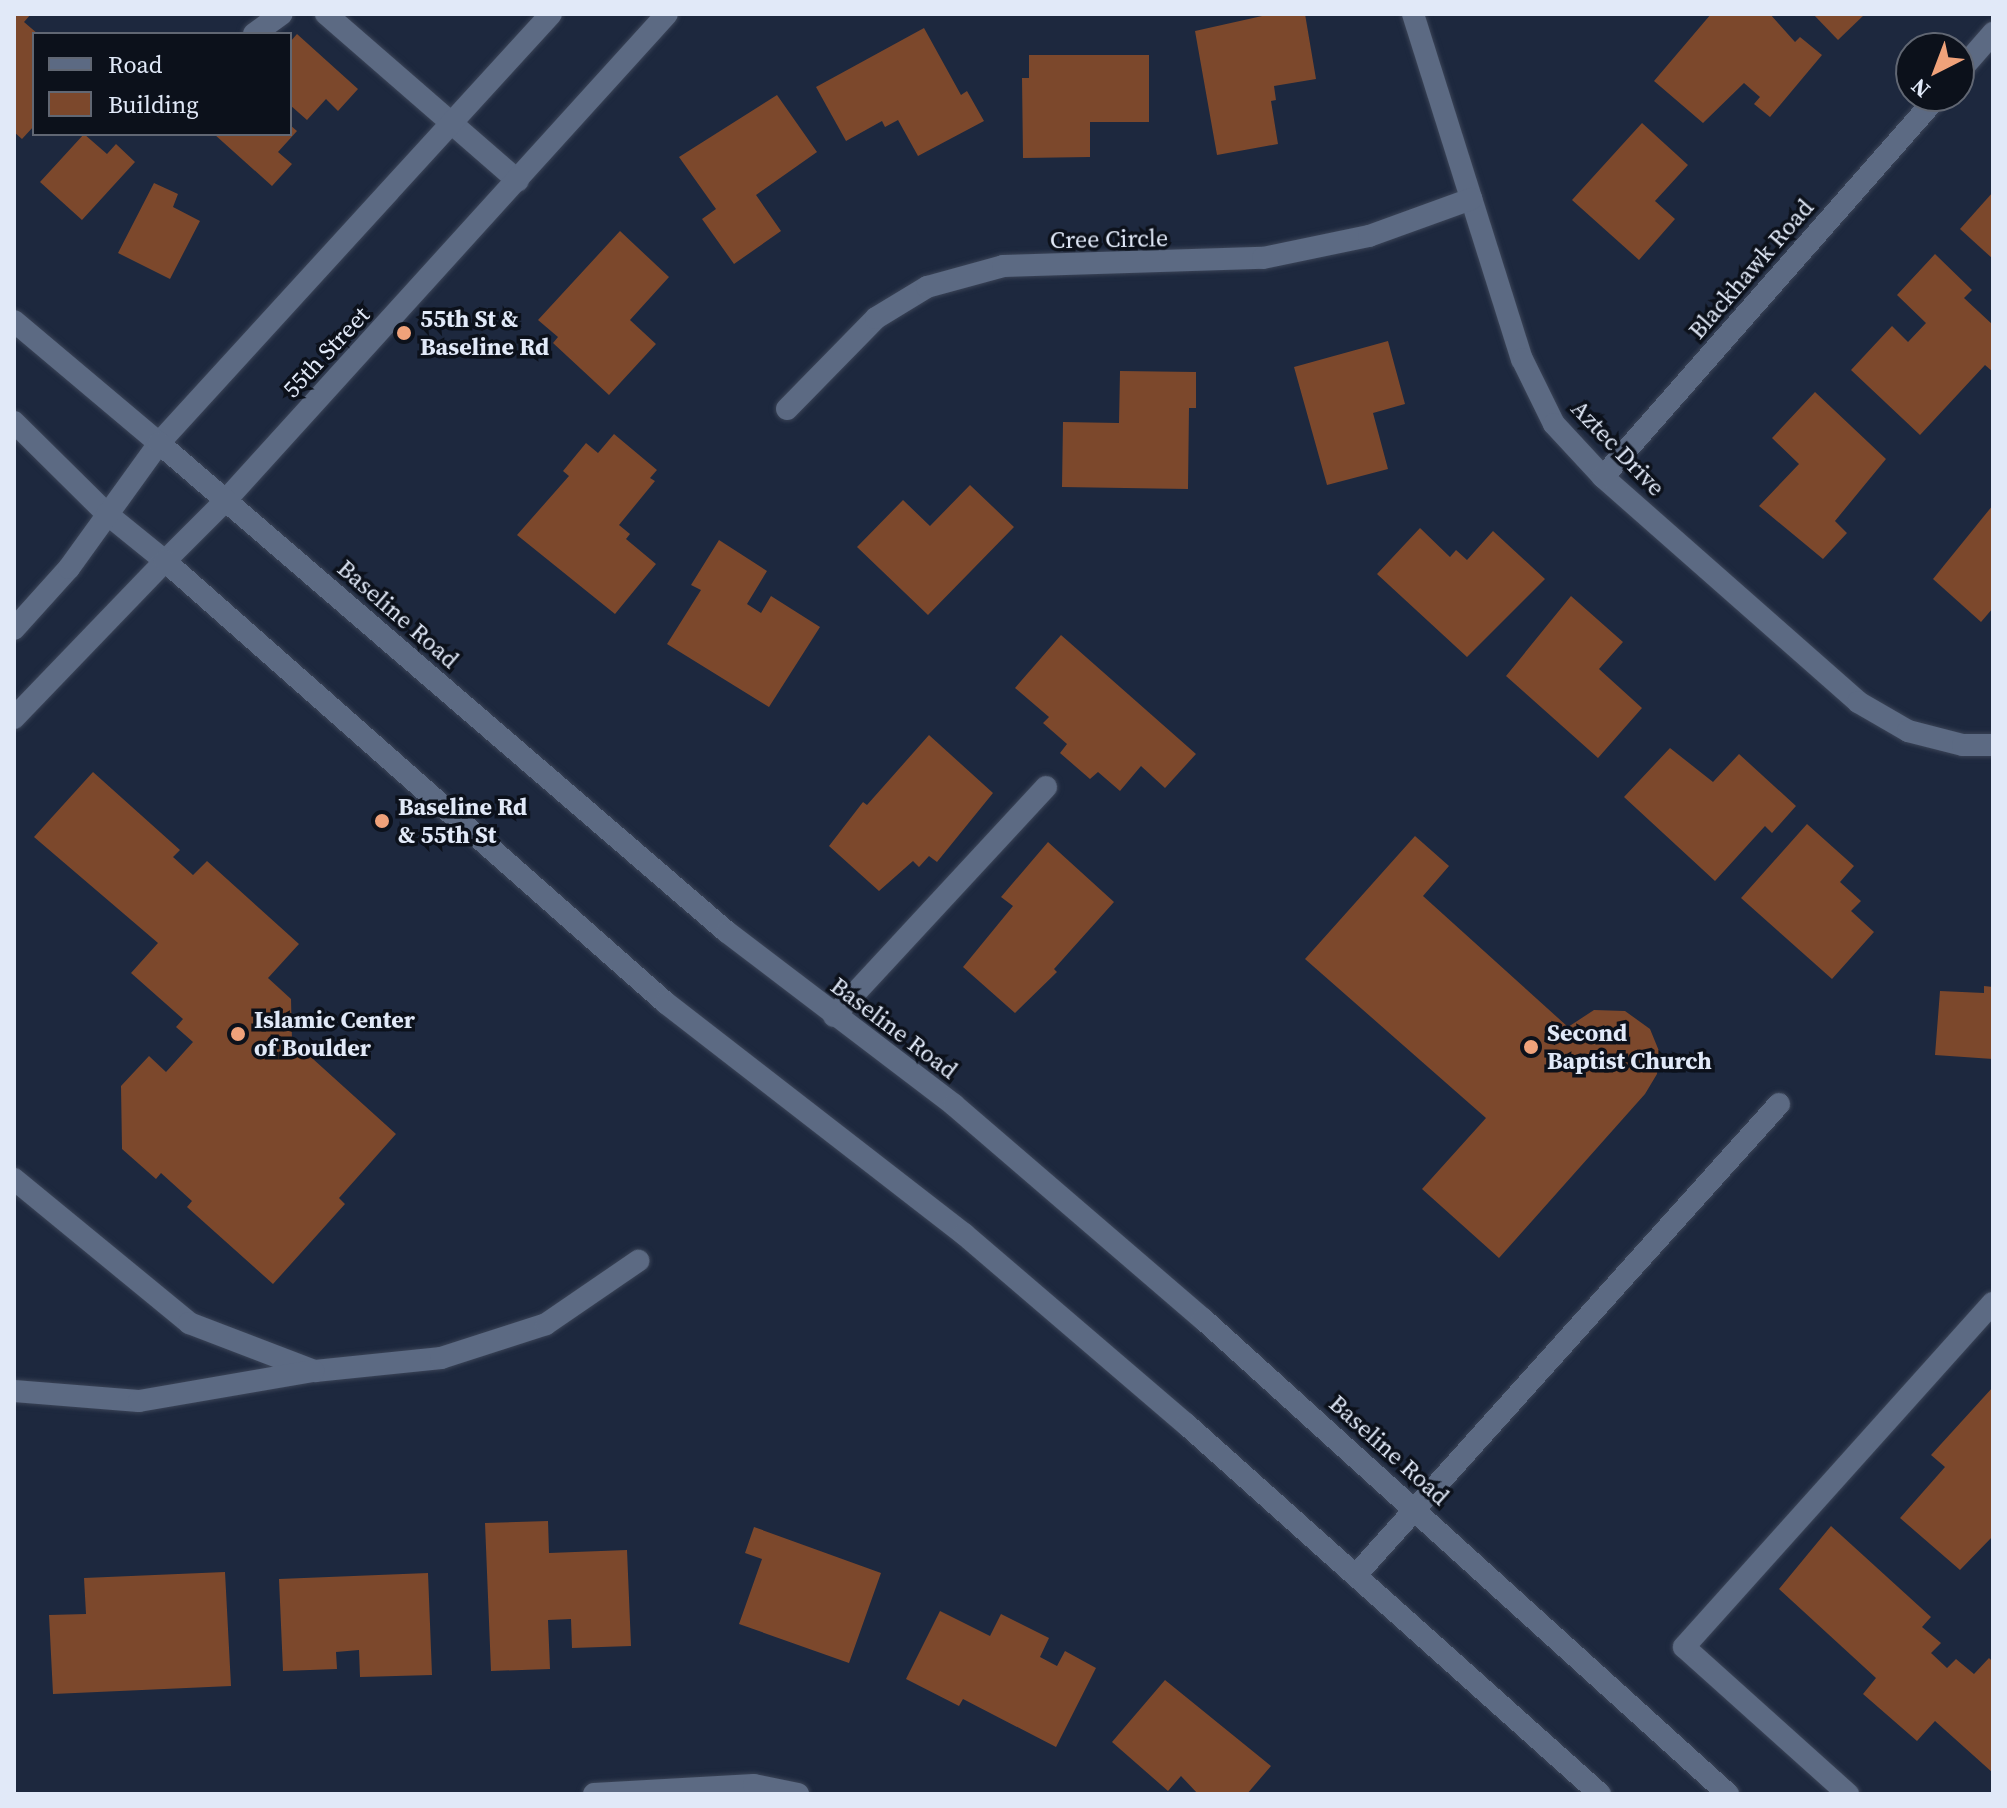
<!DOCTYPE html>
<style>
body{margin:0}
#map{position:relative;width:2007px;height:1808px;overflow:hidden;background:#1d283e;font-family:"Source Serif 4",serif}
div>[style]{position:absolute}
.building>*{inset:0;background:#7c482c}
.roads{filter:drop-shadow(0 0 2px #3b4457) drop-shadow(0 0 2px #3b4457)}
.service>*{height:22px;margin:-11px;padding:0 11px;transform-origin:11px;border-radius:11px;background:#5c6a83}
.minor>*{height:22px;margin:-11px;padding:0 11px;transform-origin:11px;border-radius:11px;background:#5c6a83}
.tertiary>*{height:22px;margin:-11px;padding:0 11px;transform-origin:11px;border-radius:11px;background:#5c6a83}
.secondary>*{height:22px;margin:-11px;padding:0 11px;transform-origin:11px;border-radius:11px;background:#5c6a83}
.dots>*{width:22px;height:22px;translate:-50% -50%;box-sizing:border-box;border:4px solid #0c111b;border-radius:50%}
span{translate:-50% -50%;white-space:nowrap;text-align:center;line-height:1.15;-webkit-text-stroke:7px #0c111b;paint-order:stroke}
.street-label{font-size:24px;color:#e1e9f8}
.poi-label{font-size:24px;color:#e1e9f8;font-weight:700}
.left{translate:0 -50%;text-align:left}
.frame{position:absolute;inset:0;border:16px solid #e1e9f8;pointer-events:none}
.legend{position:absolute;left:32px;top:32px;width:260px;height:104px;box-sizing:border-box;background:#0c111b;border:2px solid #616773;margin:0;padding:10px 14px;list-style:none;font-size:24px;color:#e1e9f8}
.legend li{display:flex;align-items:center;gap:16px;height:40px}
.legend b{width:40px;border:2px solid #616773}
.north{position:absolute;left:1895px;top:32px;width:80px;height:80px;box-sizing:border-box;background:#0c111b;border:2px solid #616773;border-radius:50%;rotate:222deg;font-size:22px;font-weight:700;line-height:32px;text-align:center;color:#e1e9f8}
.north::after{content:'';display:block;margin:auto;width:28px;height:36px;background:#f0a27a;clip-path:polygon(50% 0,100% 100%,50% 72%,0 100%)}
</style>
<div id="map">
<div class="building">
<div style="clip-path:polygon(14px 14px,31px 14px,24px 22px,38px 34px,34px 34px,34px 126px,22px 139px,14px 132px)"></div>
<div style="clip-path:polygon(1271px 14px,1305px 14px,1316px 79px,1274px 86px,1276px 100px,1271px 101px,1278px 144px,1217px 155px,1195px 31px)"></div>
<div style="clip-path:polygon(1711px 14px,1770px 14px,1795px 42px,1800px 37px,1822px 55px,1770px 117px,1754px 104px,1760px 97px,1744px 83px,1703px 123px,1654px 81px)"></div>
<div style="clip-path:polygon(1813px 14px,1865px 14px,1838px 40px)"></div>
<div style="clip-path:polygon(924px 28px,961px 95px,967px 91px,984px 121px,918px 156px,898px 120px,885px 127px,882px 121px,846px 141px,816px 87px)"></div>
<div style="clip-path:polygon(297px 34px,358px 89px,338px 111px,326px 99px,307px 120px,290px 105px,290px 42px)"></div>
<div style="clip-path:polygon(1029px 55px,1149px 55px,1149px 122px,1090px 122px,1090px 157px,1023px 158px,1022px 78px,1029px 78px)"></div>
<div style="clip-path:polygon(777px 95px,817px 152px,756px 195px,781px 231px,734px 264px,702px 219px,716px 209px,679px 157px)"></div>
<div style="clip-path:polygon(1642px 123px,1688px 165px,1655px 201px,1675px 219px,1639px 260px,1572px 200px)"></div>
<div style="clip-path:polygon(290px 125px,297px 131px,278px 152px,292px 164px,272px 186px,214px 134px,290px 134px)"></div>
<div style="clip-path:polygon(84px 134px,107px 154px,116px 144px,135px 162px,82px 220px,40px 182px)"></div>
<div style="clip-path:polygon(154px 183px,178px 194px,173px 207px,200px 221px,170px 279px,118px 253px)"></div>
<div style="clip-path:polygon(1993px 192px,1993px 259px,1960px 229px)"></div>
<div style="clip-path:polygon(620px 231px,669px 277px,630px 320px,656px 344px,609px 395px,553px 343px,558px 337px,538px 320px)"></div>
<div style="clip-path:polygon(1935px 254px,1972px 290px,1964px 298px,1993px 325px,1993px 372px,1985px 365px,1920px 435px,1851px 370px,1892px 326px,1908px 342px,1926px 323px,1897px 295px)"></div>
<div style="clip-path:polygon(1388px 341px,1405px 404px,1373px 413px,1388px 469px,1327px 485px,1294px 367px)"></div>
<div style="clip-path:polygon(1120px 371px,1196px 372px,1196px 408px,1189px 408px,1188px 489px,1062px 487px,1063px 422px,1119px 423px)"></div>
<div style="clip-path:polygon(1815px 392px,1886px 459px,1835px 521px,1847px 533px,1823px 559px,1759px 506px,1799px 464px,1772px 438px)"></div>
<div style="clip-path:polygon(614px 434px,657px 470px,650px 478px,655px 481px,619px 525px,630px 534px,626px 539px,656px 564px,615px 614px,517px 535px,569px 476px,563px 471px,586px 443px,598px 453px)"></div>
<div style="clip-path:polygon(970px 485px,1014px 527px,928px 615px,857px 547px,903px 500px,930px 526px)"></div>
<div style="clip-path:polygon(1993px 505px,1993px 608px,1981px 622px,1933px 579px)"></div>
<div style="clip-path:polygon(1420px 528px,1450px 557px,1456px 550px,1467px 560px,1493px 531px,1545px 579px,1467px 657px,1377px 574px)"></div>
<div style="clip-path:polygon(719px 540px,767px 571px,747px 604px,761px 613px,771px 596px,820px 627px,769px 707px,667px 644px,701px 590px,691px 585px)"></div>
<div style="clip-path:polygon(1571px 596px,1623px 642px,1599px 669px,1642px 708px,1598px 758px,1506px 676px)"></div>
<div style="clip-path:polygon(1061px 635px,1196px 754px,1165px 788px,1141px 766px,1120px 791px,1098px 772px,1090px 779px,1060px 753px,1067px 744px,1043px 723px,1049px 717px,1015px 688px)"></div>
<div style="clip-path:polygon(929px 735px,993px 793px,937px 862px,929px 856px,919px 867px,913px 861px,879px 891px,829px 846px,863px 802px,867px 805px)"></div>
<div style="clip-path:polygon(1670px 748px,1713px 782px,1739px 754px,1796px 806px,1772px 833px,1765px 826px,1715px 881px,1624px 797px)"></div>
<div style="clip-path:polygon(93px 772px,180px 850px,173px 857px,193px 875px,207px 861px,299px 944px,268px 978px,291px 999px,292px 1040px,396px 1134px,339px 1198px,345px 1204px,273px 1284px,187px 1207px,192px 1201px,161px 1173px,156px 1179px,122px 1149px,121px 1086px,149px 1056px,166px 1072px,193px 1042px,176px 1027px,183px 1019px,131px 973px,158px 943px,34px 837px)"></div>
<div style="clip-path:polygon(1807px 824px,1854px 866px,1840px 882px,1861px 901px,1851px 911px,1874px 932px,1832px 979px,1741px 898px)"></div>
<div style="clip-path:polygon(1415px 836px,1449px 866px,1423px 896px,1568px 1027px,1594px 1010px,1625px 1011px,1650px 1029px,1659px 1051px,1657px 1074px,1645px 1094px,1499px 1258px,1422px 1189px,1486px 1118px,1305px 959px)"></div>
<div style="clip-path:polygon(1048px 842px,1114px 902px,1054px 969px,1057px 972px,1015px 1013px,963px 967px,1013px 906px,1001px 897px)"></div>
<div style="clip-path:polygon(1984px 986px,1993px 987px,1993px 1059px,1935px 1055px,1940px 991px,1984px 993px)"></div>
<div style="clip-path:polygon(1993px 1387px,1993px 1536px,1960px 1570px,1900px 1518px,1945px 1467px,1931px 1455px)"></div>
<div style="clip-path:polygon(548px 1521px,549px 1553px,627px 1550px,631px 1646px,572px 1648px,571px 1619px,548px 1620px,550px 1669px,491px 1671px,485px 1523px)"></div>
<div style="clip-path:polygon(1831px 1526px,1931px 1617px,1922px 1627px,1941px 1643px,1931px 1653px,1947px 1668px,1956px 1659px,1974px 1674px,1989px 1658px,1993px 1662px,1993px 1773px,1935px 1721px,1917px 1741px,1863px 1694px,1876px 1678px,1779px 1589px)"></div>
<div style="clip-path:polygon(754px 1527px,881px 1573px,849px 1663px,739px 1624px,762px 1559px,745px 1553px)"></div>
<div style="clip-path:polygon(225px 1572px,231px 1686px,53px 1694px,49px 1615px,86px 1614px,84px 1578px)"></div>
<div style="clip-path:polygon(428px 1573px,432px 1675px,360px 1677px,359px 1650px,336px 1652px,337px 1669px,283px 1671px,279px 1579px)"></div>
<div style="clip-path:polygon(940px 1611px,990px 1636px,1001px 1614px,1049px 1638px,1040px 1657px,1057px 1666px,1065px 1651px,1096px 1668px,1056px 1747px,963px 1699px,959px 1706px,906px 1679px)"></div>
<div style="clip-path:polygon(1165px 1680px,1271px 1766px,1247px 1794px,1198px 1794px,1181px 1776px,1168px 1791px,1112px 1742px)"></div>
</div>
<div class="roads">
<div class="service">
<div style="left:326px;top:14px;width:254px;rotate:41deg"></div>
<div style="left:254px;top:34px;width:34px;rotate:-36deg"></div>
<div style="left:834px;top:1016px;width:312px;rotate:-47.2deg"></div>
<div style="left:14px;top:1179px;width:227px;rotate:39.4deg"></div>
<div style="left:189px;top:1323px;width:135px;rotate:20.9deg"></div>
<div style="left:315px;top:1371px;width:127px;rotate:-5.9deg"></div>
<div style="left:441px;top:1358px;width:110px;rotate:-17.9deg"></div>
<div style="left:546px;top:1324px;width:112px;rotate:-34.4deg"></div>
<div style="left:14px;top:1391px;width:125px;rotate:4.6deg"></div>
<div style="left:139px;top:1401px;width:177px;rotate:-9.8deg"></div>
<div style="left:1356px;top:1575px;width:633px;rotate:-48.07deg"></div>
<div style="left:1848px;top:1794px;width:220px;rotate:-138.1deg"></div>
<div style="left:1684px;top:1647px;width:462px;rotate:-48.1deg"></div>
</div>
<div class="minor">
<div style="left:1413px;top:14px;width:362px;rotate:72.5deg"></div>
<div style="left:1522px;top:359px;width:72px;rotate:63.8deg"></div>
<div style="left:1554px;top:424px;width:72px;rotate:47.2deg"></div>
<div style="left:1603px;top:477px;width:340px;rotate:41.4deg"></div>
<div style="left:1858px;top:702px;width:58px;rotate:30.1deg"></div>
<div style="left:1908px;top:731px;width:57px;rotate:14.3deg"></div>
<div style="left:1963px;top:745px;width:30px"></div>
<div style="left:1959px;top:72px;width:52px;rotate:-48.9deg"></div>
<div style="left:787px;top:409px;width:127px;rotate:-45.6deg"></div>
<div style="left:876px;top:318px;width:60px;rotate:-31.3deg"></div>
<div style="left:927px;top:287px;width:79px;rotate:-15.4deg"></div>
<div style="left:1003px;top:266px;width:260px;rotate:-1.8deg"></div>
<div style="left:1263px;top:258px;width:108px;rotate:-11.7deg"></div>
<div style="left:1369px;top:236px;width:109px;rotate:-19.9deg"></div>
<div style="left:159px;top:443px;width:581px;rotate:-47.58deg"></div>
<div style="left:1603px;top:477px;width:507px;rotate:-48.68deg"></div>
<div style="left:226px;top:500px;width:656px;rotate:-47.78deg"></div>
<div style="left:594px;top:1794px;width:160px;rotate:-3.2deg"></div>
<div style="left:754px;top:1785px;width:45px;rotate:11.6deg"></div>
</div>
<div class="tertiary">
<div style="left:14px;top:321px;width:189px;rotate:40.1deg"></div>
<div style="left:14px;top:422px;width:131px;rotate:44.7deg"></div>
<div style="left:107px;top:514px;width:75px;rotate:39deg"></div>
<div style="left:165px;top:561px;width:86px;rotate:-45deg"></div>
</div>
<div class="secondary">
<div style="left:14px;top:629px;width:82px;rotate:-48deg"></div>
<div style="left:69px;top:568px;width:154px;rotate:-54.2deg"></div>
<div style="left:159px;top:443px;width:749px;rotate:40.73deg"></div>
<div style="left:727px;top:932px;width:285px;rotate:37.3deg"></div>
<div style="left:954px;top:1105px;width:328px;rotate:40.7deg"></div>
<div style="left:1203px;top:1319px;width:708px;rotate:42.14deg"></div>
<div style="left:14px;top:718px;width:218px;rotate:-46.1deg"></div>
<div style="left:165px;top:561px;width:668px;rotate:41.42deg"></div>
<div style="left:666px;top:1003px;width:377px;rotate:37.8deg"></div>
<div style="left:964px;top:1234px;width:292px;rotate:40.6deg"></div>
<div style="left:1186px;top:1424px;width:555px;rotate:41.79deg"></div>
</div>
</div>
<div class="dots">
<div style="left:404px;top:333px;background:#f0a27a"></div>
<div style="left:382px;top:821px;background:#f0a27a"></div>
<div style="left:238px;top:1034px;background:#f0a27a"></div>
<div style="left:1531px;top:1047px;background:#f0a27a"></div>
</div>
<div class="street-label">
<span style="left:1109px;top:239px;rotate:-1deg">Cree Circle</span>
<span style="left:1751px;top:269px;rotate:-49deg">Blackhawk Road</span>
<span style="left:326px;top:352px;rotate:-47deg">55th Street</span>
<span style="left:1618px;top:448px;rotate:46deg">Aztec Drive</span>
<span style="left:398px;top:614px;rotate:41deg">Baseline Road</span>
<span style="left:894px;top:1028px;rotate:37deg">Baseline Road</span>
<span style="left:1389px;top:1450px;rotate:42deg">Baseline Road</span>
</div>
<div class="poi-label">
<span class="left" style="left:420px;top:333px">55th St &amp;<br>Baseline Rd</span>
<span class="left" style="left:398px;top:821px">Baseline Rd<br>&amp; 55th St</span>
<span class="left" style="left:254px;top:1034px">Islamic Center<br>of Boulder</span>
<span class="left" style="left:1547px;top:1047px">Second<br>Baptist Church</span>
</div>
<div class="frame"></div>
<ul class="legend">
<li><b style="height:10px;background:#5c6a83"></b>Road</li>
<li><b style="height:22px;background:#7c482c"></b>Building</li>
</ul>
<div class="north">N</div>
</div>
